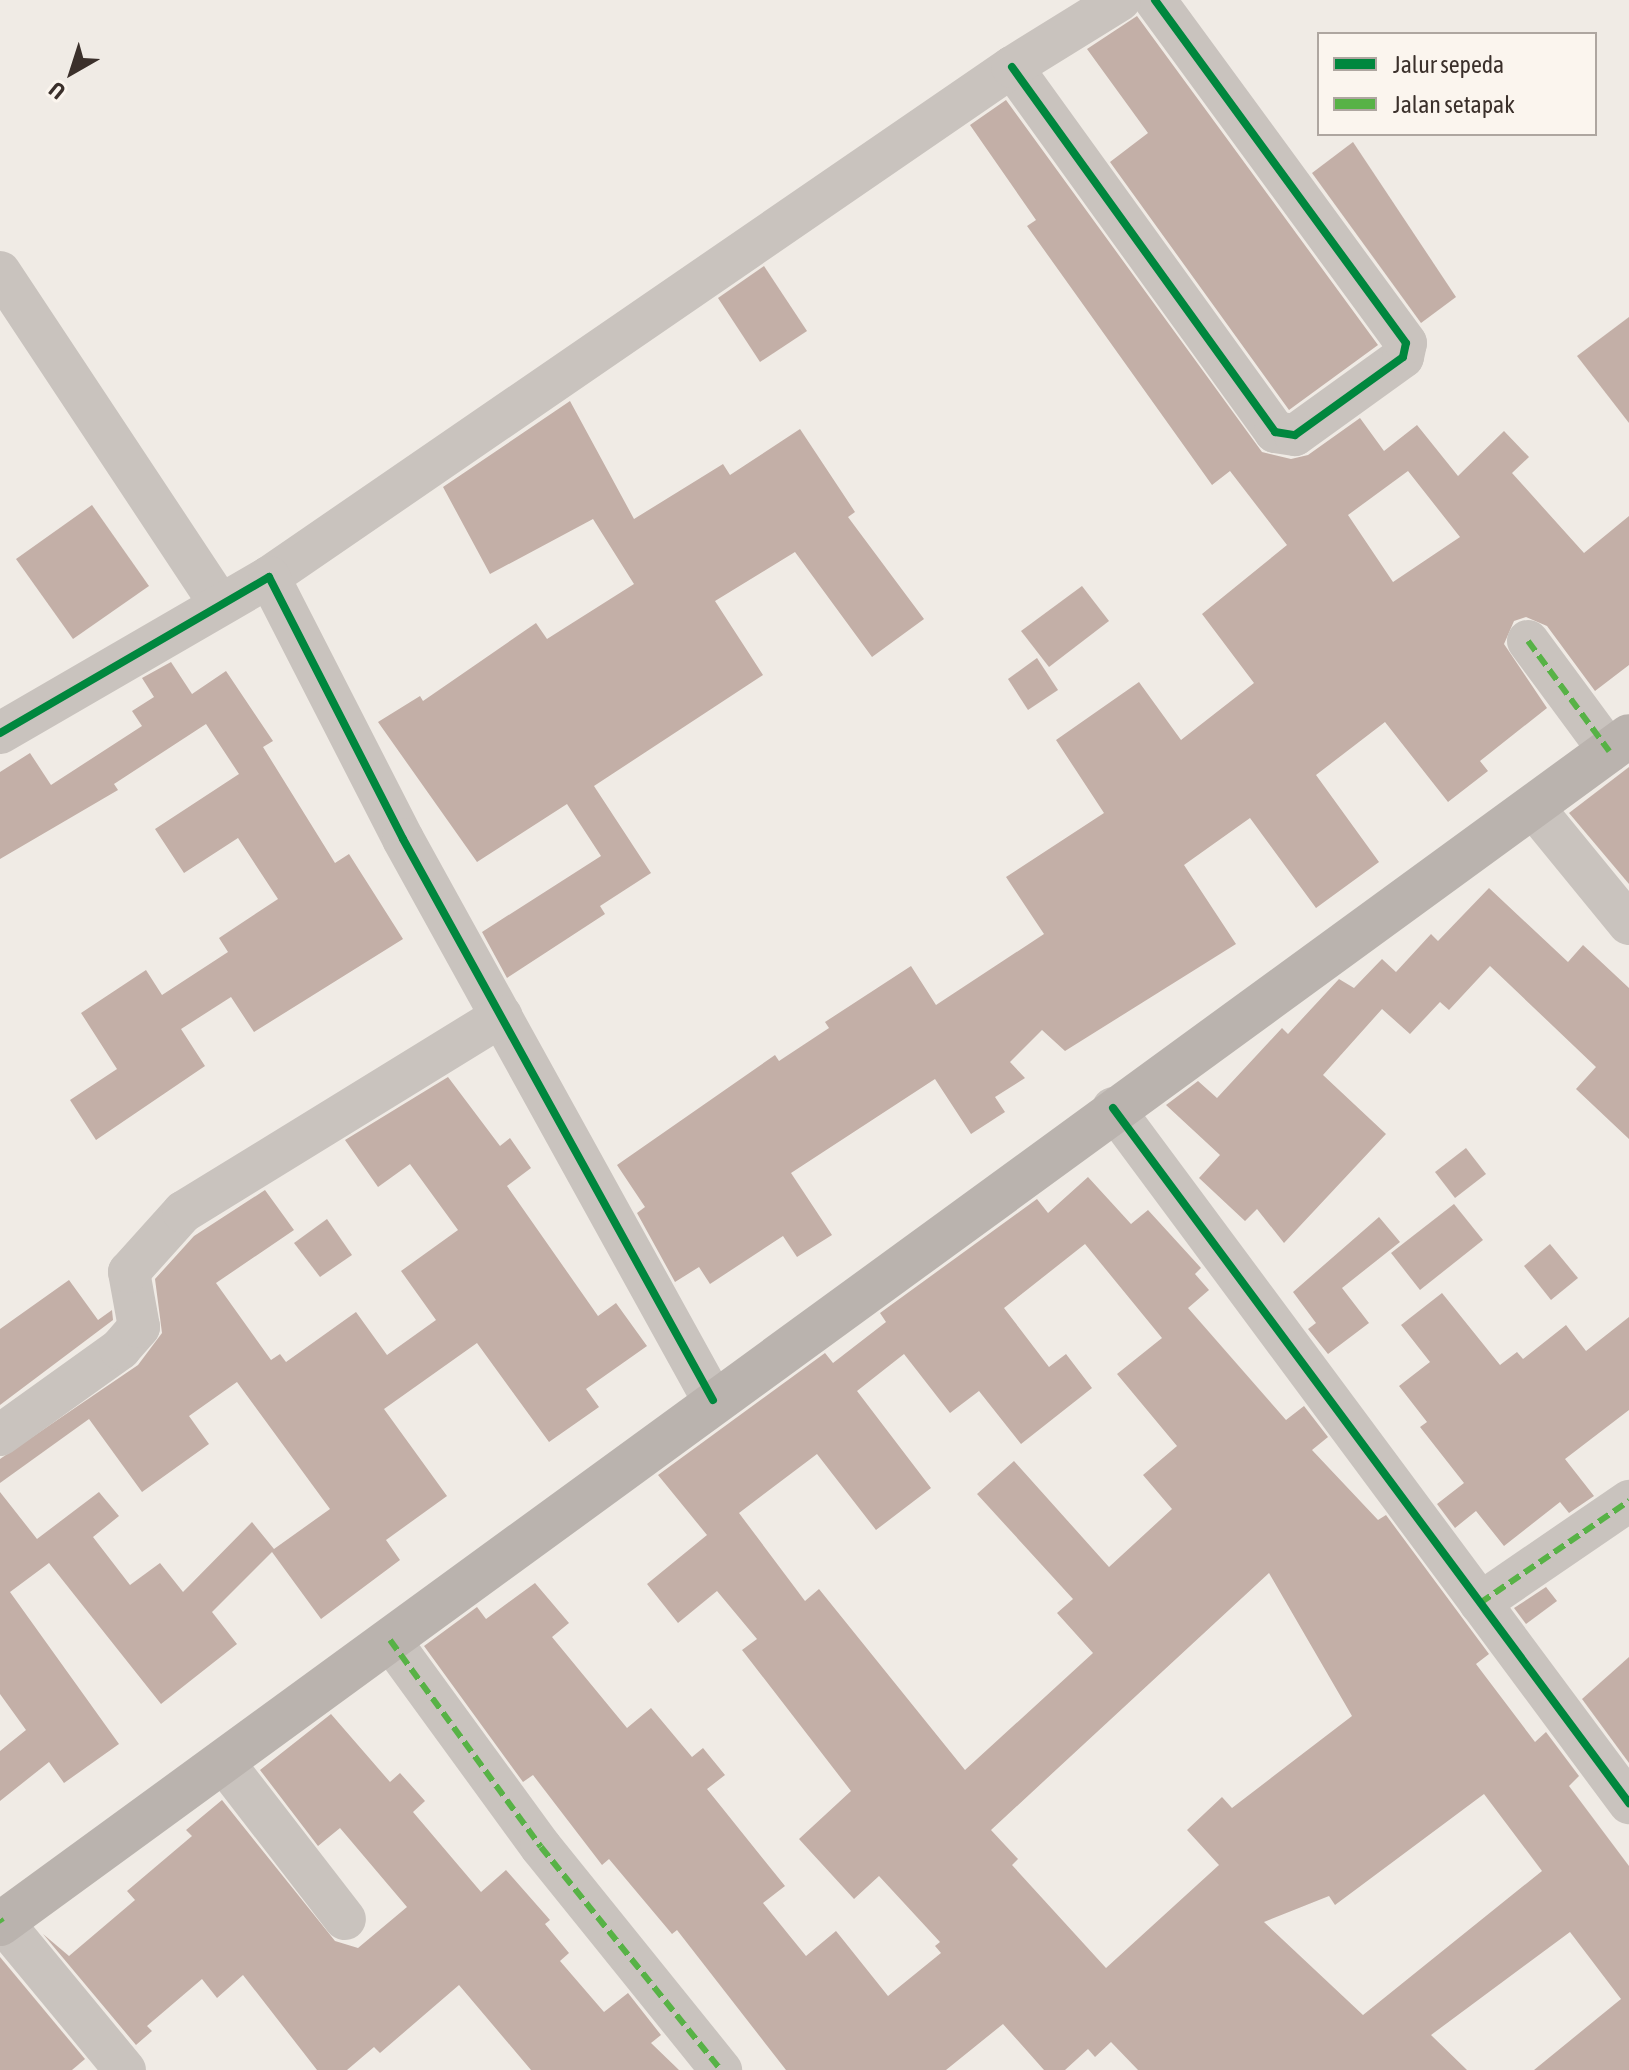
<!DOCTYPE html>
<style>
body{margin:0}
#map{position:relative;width:1629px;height:2070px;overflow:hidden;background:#f0ebe5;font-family:"Asap Condensed",sans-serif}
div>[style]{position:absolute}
.building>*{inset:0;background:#c3afa7}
.minor>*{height:42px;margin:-21px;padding:0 21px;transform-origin:21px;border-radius:21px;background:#c9c3be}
.secondary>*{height:44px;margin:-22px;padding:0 22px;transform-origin:22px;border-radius:22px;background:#bab3ae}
.quiet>*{height:6px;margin-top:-3px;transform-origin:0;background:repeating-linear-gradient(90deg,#57b246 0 12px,transparent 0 18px)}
.cycleway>*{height:8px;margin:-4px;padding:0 4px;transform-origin:4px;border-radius:4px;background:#00873e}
span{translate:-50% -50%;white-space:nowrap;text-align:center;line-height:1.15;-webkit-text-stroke:6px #fbf5ee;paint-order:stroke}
.legend{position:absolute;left:1317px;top:32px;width:280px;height:104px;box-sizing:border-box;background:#fbf5ee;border:2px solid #aea6a0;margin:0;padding:10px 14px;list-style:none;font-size:24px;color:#3b302b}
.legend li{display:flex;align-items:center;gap:16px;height:40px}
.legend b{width:40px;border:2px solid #aea6a0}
.north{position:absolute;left:32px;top:32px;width:80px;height:80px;-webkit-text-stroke:6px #fbf5ee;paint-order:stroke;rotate:219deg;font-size:22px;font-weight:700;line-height:32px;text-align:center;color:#3b302b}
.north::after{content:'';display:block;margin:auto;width:28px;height:36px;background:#3b302b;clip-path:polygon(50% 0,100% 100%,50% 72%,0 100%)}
</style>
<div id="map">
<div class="building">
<div style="clip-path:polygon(1137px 16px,1378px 345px,1289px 410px,1110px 162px,1148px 133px,1087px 49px)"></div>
<div style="clip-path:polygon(evenodd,1006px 100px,1262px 452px,1291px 459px,1308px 455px,1360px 418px,1384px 451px,1417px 425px,1458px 476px,1504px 431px,1529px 457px,1512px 473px,1584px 553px,1629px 516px,1629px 665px,1595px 691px,1547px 626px,1526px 617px,1514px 621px,1504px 644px,1547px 708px,1480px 761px,1488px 771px,1448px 802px,1385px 722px,1316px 775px,1379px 862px,1316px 908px,1250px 818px,1184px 865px,1236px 944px,1065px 1051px,1042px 1030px,1010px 1062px,1025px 1078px,995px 1097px,1005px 1112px,971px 1134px,935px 1079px,791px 1173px,832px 1235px,797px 1257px,783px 1236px,710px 1284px,699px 1267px,675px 1282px,637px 1213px,645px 1207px,617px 1165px,775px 1055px,779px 1061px,829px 1028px,825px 1022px,911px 966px,936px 1005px,1044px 934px,1006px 877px,1104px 813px,1056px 740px,1139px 682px,1181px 740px,1254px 683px,1202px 614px,1287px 545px,1230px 471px,1212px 485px,1027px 226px,1036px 220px,970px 125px,1006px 100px,1408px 471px,1460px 537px,1393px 582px,1348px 515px,1408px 471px)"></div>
<div style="clip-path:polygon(1353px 142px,1456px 297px,1421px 323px,1312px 173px)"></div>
<div style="clip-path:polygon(764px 266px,807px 331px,760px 362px,718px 298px)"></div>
<div style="clip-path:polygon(1629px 317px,1629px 423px,1577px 356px)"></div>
<div style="clip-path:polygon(570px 401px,634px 519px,723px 464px,730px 475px,800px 429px,855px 512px,848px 517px,924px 619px,872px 657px,795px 552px,715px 601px,763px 675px,594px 786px,651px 873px,600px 906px,605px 914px,507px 978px,482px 932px,601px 856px,567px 804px,477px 862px,378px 722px,420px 696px,423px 701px,536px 623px,547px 639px,634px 584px,593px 519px,490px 574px,443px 487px)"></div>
<div style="clip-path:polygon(92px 505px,149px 586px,73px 639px,16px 559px)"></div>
<div style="clip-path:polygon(1082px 586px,1109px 621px,1049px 667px,1021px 631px)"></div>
<div style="clip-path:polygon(1037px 658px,1058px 690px,1028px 710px,1008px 679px)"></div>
<div style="clip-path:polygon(171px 662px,192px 694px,226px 671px,273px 741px,263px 747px,335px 863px,349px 854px,403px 939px,254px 1032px,231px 997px,181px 1029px,205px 1066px,96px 1140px,70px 1100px,117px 1069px,81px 1013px,146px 970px,162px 995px,228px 952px,219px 938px,278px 899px,238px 838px,184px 873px,155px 829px,239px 774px,206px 724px,114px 784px,118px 790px,0 859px,0 772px,30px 753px,51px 785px,142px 726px,132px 711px,154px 697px,142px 678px)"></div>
<div style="clip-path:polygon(1629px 767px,1629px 884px,1569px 813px)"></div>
<div style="clip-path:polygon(1489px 888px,1568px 962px,1583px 945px,1629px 988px,1629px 1139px,1576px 1089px,1596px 1067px,1490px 966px,1449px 1010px,1440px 1002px,1410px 1034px,1382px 1009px,1323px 1075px,1386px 1134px,1284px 1243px,1257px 1209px,1245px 1221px,1199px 1178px,1220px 1155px,1166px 1105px,1198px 1081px,1217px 1098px,1282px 1028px,1288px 1034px,1339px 979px,1354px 988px,1382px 959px,1396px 972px,1431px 934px,1438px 941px)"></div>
<div style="clip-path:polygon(448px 1077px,500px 1146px,510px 1138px,531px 1168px,507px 1186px,598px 1316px,616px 1303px,647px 1346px,586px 1389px,599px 1407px,549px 1442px,477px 1343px,384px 1409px,447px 1496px,386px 1540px,400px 1560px,321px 1619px,272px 1552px,212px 1612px,237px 1644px,161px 1704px,49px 1563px,10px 1592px,119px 1744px,64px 1783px,49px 1762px,0 1801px,0 1751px,26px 1730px,0 1694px,0 1492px,37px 1539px,99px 1492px,119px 1516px,93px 1537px,130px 1585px,160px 1563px,183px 1592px,252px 1522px,274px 1549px,330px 1509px,237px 1382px,189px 1416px,209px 1444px,142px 1492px,89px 1419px,0 1483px,0 1459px,138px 1365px,162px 1333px,155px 1279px,194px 1236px,265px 1190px,294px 1230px,216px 1283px,271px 1360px,280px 1354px,286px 1362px,356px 1312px,387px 1355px,436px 1320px,401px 1271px,458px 1230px,410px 1164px,378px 1187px,345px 1140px)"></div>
<div style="clip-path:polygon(1466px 1148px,1486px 1174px,1455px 1198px,1435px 1172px)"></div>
<div style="clip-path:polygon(evenodd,1088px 1177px,1131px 1224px,1148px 1210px,1201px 1268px,1195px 1274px,1209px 1290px,1188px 1308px,1286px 1420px,1304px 1406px,1328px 1437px,1312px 1450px,1378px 1520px,1386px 1515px,1489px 1654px,1476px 1664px,1535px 1742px,1546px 1732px,1579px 1776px,1569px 1786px,1629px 1866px,1629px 2070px,1534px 2070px,1621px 1999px,1570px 1932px,1431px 2035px,1467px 2070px,1138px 2070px,1111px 2042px,1095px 2057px,1088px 2049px,1065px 2070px,1044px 2070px,1003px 2024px,946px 2070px,786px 2070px,677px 1930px,672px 1934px,609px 1859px,602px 1865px,533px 1775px,523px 1782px,424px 1646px,477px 1607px,486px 1619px,535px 1583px,569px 1623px,552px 1637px,627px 1728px,651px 1708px,692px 1757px,703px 1748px,725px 1775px,707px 1789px,785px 1886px,763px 1903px,806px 1956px,836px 1931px,888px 1996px,941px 1953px,935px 1946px,940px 1942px,879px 1876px,854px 1899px,799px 1839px,851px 1791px,742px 1650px,757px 1639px,717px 1591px,678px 1623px,647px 1584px,707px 1535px,658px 1475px,825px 1353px,833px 1363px,886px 1322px,880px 1313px,1037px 1199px,1048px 1213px,1088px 1177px,1085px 1244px,1162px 1338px,1117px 1374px,1177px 1446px,1143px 1475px,1172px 1509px,1109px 1567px,1014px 1461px,977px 1494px,1073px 1599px,1057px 1613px,1093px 1653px,965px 1770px,819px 1589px,805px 1601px,739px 1513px,817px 1454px,876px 1530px,931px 1488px,857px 1391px,904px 1354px,950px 1413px,979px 1391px,1021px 1444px,1092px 1388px,1066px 1354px,1049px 1367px,1004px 1308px,1085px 1244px,1088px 1177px,1269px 1573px,1352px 1716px,1232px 1808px,1222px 1797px,1187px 1830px,1219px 1865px,1106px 1968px,1012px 1865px,1018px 1859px,991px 1830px,1269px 1573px,1088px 1177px,1484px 1794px,1542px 1871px,1363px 2015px,1264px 1922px,1329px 1896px,1335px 1905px,1484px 1794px)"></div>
<div style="clip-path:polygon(1454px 1204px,1483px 1240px,1420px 1290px,1391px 1253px)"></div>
<div style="clip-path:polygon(1379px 1217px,1400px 1242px,1342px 1288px,1369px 1323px,1328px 1354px,1308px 1329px,1316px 1323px,1293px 1292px)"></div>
<div style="clip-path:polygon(327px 1219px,352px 1255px,320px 1277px,294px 1243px)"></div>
<div style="clip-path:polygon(1550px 1244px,1578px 1278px,1551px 1300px,1524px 1266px)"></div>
<div style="clip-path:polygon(69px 1280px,98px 1320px,112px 1310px,113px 1320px,0 1405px,0 1329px)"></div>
<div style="clip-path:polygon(1442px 1293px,1500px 1365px,1517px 1352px,1523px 1359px,1566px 1325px,1586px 1351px,1629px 1317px,1629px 1410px,1565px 1459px,1594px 1496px,1569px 1513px,1560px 1502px,1504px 1546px,1476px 1511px,1455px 1528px,1437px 1504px,1464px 1483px,1420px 1427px,1427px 1422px,1399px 1386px,1430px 1362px,1401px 1325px)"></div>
<div style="clip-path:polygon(1546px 1587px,1557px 1601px,1526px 1624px,1514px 1608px)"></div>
<div style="clip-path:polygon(1629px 1657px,1629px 1763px,1582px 1699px)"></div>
<div style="clip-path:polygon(331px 1714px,390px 1782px,400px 1773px,425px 1801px,413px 1812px,481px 1892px,506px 1870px,550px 1920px,545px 1924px,569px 1953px,560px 1961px,604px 2012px,628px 1993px,661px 2035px,651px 2043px,679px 2070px,531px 2070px,459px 1985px,380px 2053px,374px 2047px,347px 2070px,317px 2070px,243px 1975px,217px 1998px,202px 1979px,147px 2026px,152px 2031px,136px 2045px,43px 1934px,69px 1956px,135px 1900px,127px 1891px,192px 1836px,186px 1830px,222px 1800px,335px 1941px,358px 1948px,407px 1907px,340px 1828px,318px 1846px,260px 1770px)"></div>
<div style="clip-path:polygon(0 1957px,85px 2059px,72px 2070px,0 2070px)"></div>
</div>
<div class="minor">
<div style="left:1012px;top:67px;width:450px;rotate:54.2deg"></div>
<div style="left:1275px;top:432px;width:20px;rotate:9deg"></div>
<div style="left:1295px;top:435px;width:133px;rotate:-35.8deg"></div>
<div style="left:1403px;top:357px;width:14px;rotate:-78deg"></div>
<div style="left:1406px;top:343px;width:425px;rotate:-126.2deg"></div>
<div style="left:0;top:272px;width:397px;rotate:56.5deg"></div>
<div style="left:269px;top:577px;width:901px;rotate:-34.47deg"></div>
<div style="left:1012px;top:67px;width:127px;rotate:-31.8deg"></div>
<div style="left:1528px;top:641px;width:137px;rotate:53.6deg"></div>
<div style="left:0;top:733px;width:311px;rotate:-30.1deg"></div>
<div style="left:269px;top:577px;width:294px;rotate:62.9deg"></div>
<div style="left:403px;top:839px;width:641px;rotate:61.08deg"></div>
<div style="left:1534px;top:808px;width:150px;rotate:50.7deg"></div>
<div style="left:1113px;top:1108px;width:866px;rotate:53.41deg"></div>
<div style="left:0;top:1435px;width:148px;rotate:-35.6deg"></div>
<div style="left:120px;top:1349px;width:29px;rotate:-49deg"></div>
<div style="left:139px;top:1327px;width:56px;rotate:-100.3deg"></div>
<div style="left:129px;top:1272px;width:81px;rotate:-48deg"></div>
<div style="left:183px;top:1212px;width:374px;rotate:-31.6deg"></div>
<div style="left:1480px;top:1603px;width:181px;rotate:-34.4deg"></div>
<div style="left:390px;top:1640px;width:256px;rotate:53.9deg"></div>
<div style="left:541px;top:1847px;width:287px;rotate:51.1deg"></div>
<div style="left:225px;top:1764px;width:196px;rotate:52.3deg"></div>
<div style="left:0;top:1919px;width:196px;rotate:50.4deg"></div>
</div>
<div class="secondary">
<div style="left:0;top:1924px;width:2016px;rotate:-36.1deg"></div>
</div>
<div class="quiet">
<div style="left:1528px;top:641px;width:137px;rotate:53.6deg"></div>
<div style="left:1480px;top:1603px;width:181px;rotate:-34.4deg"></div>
<div style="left:390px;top:1640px;width:256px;rotate:53.9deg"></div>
<div style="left:541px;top:1847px;width:287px;rotate:51.1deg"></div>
<div style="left:0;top:1919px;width:4px;rotate:56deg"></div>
</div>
<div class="cycleway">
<div style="left:1012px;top:67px;width:450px;rotate:54.2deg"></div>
<div style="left:1275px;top:432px;width:20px;rotate:9deg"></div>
<div style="left:1295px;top:435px;width:133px;rotate:-35.8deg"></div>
<div style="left:1403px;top:357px;width:14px;rotate:-78deg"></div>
<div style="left:1406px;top:343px;width:425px;rotate:-126.2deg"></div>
<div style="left:0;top:733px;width:311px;rotate:-30.1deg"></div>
<div style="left:269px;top:577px;width:294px;rotate:62.9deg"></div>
<div style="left:403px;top:839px;width:641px;rotate:61.08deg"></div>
<div style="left:1113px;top:1108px;width:866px;rotate:53.41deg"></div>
</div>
<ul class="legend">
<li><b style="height:10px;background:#00873e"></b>Jalur sepeda</li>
<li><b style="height:10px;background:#57b246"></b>Jalan setapak</li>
</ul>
<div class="north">U</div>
</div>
